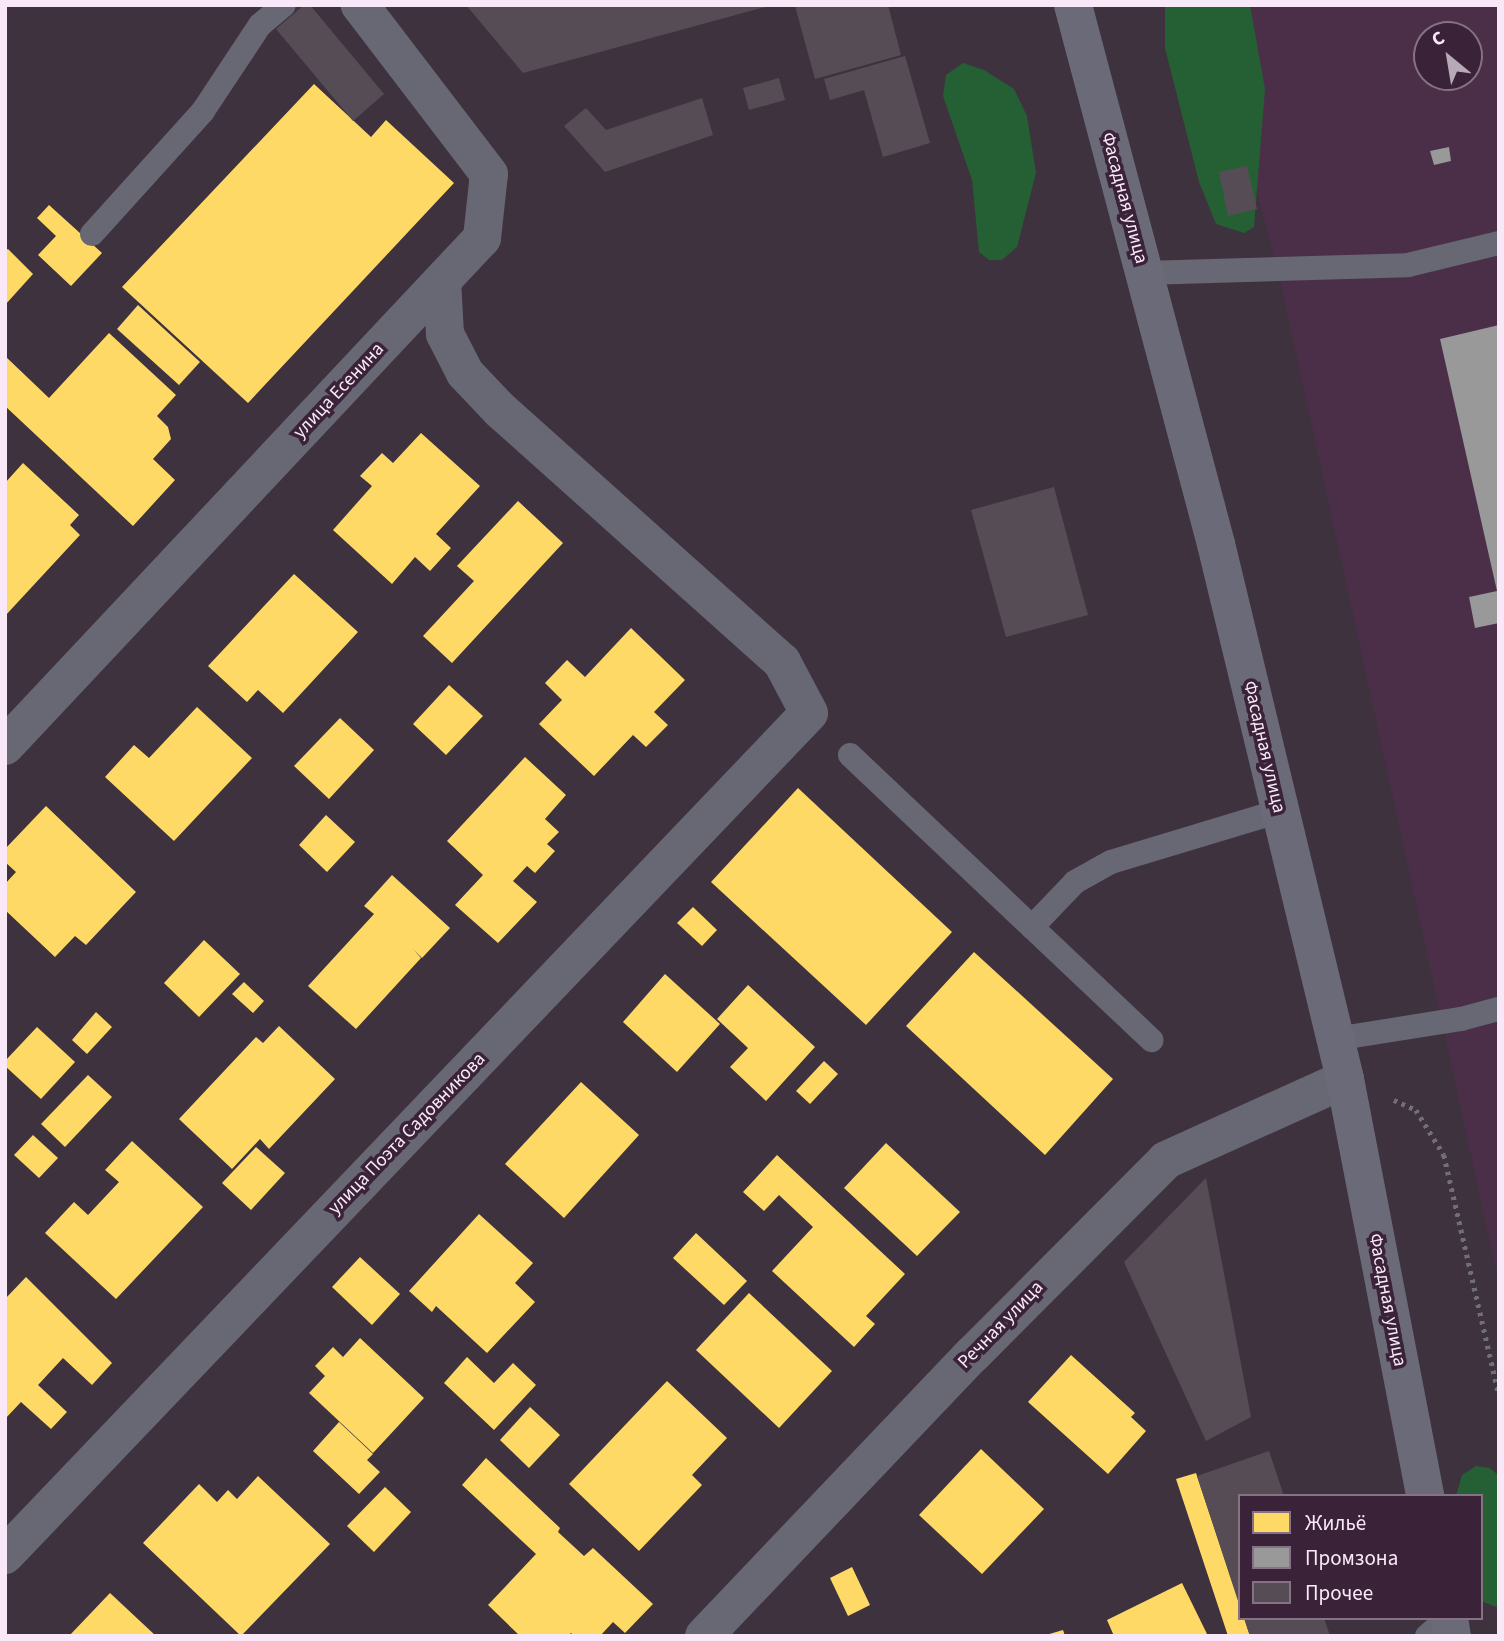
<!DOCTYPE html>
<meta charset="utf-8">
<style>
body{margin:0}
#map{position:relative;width:1504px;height:1641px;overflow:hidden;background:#3e323e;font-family:"Source Sans 3",sans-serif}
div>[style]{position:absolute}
.built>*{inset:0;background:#4b2f49}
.green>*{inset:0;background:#246034}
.homes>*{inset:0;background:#ffd966}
.industry>*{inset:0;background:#999}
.building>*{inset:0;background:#564c56}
.path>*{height:4.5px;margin-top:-2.25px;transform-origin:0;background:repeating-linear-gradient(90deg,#716e78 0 3.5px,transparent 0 8.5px)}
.lane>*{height:24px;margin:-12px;padding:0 12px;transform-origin:12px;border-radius:12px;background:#676874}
.street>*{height:38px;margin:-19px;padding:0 19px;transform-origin:19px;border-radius:19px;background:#676874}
.secondary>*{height:38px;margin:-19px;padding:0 19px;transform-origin:19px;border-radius:19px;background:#6a6a78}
span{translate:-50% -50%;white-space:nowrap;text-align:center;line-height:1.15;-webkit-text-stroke:7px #3a2238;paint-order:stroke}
.street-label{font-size:19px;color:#f9e9f8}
.frame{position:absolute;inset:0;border:7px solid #f9e9f8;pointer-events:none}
.legend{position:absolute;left:1238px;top:1494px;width:245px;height:126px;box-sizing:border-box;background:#3a2238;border:2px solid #867285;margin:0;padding:9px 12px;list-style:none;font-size:21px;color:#f9e9f8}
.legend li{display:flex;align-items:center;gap:14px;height:35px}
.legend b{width:35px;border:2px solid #867285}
.north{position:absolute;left:1413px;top:21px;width:70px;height:70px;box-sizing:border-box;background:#3a2238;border:2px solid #867285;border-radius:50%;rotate:330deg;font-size:19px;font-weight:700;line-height:28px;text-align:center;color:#f9e9f8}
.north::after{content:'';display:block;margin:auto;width:24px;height:32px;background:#b8a9b7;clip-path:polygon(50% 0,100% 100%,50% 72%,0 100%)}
</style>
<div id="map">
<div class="built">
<div style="clip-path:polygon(evenodd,1209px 5px,1499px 5px,1499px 1283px,1281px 284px,1209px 5px,1427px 35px,1469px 35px,1469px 77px,1427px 77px,1427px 35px)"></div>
</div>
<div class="green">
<div style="clip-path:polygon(1165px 5px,1250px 5px,1265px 89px,1254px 227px,1244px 233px,1216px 224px,1199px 182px,1165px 48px)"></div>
<div style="clip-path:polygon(963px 63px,984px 70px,1014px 89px,1027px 116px,1036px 173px,1017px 247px,1002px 260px,989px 260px,979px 252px,972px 180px,943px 96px,946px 75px)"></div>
<div style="clip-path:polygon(1476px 1466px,1490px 1468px,1499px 1476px,1499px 1608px,1481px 1601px,1481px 1496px,1456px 1496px,1462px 1475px)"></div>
</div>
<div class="homes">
<div style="clip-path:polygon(314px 84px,371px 137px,386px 120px,454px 183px,248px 403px,122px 287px)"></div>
<div style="clip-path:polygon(49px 205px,102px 253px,71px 286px,38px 255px,56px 236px,37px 218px)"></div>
<div style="clip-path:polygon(8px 249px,33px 274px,5px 305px,5px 251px)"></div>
<div style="clip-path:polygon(138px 305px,200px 362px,179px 385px,117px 329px)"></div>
<div style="clip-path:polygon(109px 333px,176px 395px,157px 416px,168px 427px,171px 439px,153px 459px,175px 480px,133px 526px,5px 406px,5px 356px,49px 398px)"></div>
<div style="clip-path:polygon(421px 433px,480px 486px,436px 534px,451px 548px,430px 571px,415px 557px,392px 584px,333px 530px,372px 486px,360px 476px,382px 453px,393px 463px)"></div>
<div style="clip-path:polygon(23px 463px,79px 515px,70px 525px,80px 535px,5px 616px,5px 483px)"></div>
<div style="clip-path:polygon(518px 501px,563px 543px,452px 663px,423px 636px,474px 581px,457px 566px)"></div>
<div style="clip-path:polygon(294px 574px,358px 632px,283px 713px,258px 690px,247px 702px,208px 666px)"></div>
<div style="clip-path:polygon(631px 628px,685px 680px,654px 712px,668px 725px,646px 747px,633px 735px,594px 776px,539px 724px,562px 700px,545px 683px,567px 660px,585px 677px)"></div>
<div style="clip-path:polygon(449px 685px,483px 716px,446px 755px,413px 724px)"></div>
<div style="clip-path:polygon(197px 707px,252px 758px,174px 841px,105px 777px,134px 745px,149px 758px)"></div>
<div style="clip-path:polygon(340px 718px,374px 750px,329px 799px,294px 766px)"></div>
<div style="clip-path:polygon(525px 757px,566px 795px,545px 819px,559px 832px,547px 844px,555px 851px,535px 873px,527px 866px,513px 881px,537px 902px,498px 943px,455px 905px,483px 875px,447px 841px)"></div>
<div style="clip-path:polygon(798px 788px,952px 932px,866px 1025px,711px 882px)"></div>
<div style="clip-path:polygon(46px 806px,136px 892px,86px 945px,75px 936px,55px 957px,5px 910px,5px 884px,16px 872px,5px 862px,5px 849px)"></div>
<div style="clip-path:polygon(326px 815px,355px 842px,327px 872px,299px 845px)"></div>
<div style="clip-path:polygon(392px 875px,450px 928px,422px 958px,413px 949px,421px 958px,356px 1029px,308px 986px,374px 914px,364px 906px)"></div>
<div style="clip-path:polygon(693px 907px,717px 930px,702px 946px,677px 923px)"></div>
<div style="clip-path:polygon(204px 940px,240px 974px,199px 1017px,164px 983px)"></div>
<div style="clip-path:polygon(974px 952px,1113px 1079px,1045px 1155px,906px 1026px)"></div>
<div style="clip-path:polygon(665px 974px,720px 1024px,677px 1072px,623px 1022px)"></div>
<div style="clip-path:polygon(244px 982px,264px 1001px,253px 1013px,232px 994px)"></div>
<div style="clip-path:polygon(748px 985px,815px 1047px,766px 1101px,730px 1067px,748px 1048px,717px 1019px)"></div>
<div style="clip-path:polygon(96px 1012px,112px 1027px,87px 1054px,72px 1040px)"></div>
<div style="clip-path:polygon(279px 1026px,335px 1079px,269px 1149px,260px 1139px,232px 1169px,179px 1119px,256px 1037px,263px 1043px)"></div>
<div style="clip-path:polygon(37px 1027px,75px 1062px,41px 1099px,5px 1066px,5px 1061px)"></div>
<div style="clip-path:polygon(824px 1061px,838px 1074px,810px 1104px,796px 1091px)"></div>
<div style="clip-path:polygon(88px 1075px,112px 1097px,65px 1147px,41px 1124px)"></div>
<div style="clip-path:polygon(581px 1082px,639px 1135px,564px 1218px,505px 1164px)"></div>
<div style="clip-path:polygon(33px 1135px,58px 1158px,39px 1178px,14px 1155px)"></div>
<div style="clip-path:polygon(132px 1141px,203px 1207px,116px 1299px,45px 1233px,74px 1202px,88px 1215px,119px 1182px,105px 1170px)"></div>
<div style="clip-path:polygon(886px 1143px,960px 1212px,917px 1256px,844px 1188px)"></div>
<div style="clip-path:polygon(256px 1147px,285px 1173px,251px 1210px,222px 1183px)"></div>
<div style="clip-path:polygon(777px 1155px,905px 1274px,866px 1316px,875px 1324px,854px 1347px,772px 1271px,813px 1227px,779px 1195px,764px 1211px,743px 1192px)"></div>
<div style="clip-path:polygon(479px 1214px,533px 1263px,515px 1283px,535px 1302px,487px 1353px,436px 1306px,432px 1312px,409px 1291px)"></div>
<div style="clip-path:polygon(696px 1233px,747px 1281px,724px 1305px,673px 1258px)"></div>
<div style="clip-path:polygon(360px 1257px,400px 1294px,372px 1325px,332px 1287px)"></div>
<div style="clip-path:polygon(26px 1277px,112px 1363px,92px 1385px,63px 1358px,38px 1385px,67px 1412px,51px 1429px,21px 1402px,5px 1419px,5px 1299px)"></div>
<div style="clip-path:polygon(749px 1293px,832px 1371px,779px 1428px,696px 1350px)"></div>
<div style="clip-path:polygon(360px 1338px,424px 1398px,373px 1453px,309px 1393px,325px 1376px,315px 1366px,333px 1347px,343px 1357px)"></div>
<div style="clip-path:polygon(1071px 1355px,1135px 1413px,1131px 1417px,1146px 1431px,1108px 1474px,1028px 1402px)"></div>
<div style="clip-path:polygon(467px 1357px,494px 1383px,513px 1363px,536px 1385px,494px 1430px,444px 1383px)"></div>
<div style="clip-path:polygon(667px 1381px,727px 1438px,692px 1475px,702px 1485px,639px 1551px,569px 1484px)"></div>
<div style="clip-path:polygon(530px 1407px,560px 1435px,529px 1468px,500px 1440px)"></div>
<div style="clip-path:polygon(339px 1422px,373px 1454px,367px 1460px,380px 1472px,359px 1494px,313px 1451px)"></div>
<div style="clip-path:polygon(981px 1449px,1044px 1509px,982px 1574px,919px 1515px)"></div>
<div style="clip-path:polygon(486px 1458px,560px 1528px,558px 1532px,584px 1556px,593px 1548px,653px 1604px,625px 1633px,613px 1622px,600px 1636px,574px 1636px,571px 1633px,568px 1636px,520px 1636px,488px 1605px,536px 1554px,462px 1485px)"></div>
<div style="clip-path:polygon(1196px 1473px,1240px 1605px,1240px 1618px,1244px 1618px,1250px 1636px,1228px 1636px,1176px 1479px)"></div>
<div style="clip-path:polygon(258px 1476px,330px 1544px,241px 1636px,143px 1543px,199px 1484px,217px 1502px,228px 1490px,237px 1499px)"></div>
<div style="clip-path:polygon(385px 1487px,411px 1512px,374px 1552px,347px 1526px)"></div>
<div style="clip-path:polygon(852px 1567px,870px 1605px,848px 1616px,830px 1578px)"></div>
<div style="clip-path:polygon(1182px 1583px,1208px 1636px,1114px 1636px,1107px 1620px)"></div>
<div style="clip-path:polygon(110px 1593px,156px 1636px,69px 1636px)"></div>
<div style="clip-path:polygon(1063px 1630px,1065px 1636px,1046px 1636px,1046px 1635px)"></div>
</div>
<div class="industry">
<div style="clip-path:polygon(1449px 147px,1451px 161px,1434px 165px,1430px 151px)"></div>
<div style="clip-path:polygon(1499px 325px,1499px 623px,1475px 628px,1469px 597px,1497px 591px,1440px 339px)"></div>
</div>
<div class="building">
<div style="clip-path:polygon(304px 5px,310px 5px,384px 94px,353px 121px,276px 29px)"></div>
<div style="clip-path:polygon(466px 5px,769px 5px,769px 6px,523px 73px)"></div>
<div style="clip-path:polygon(888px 5px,901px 55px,815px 79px,795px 6px)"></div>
<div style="clip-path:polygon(905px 56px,930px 143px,883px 157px,864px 90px,830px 100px,824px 79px)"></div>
<div style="clip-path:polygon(779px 78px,785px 100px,749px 110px,743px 88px)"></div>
<div style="clip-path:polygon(702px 98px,713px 135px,605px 172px,564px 126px,586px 108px,606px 130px)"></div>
<div style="clip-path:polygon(1247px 166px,1257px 209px,1228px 216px,1219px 172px)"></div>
<div style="clip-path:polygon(1054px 487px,1088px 615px,1006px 637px,971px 510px)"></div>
<div style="clip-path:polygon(1206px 1178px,1251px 1417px,1206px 1441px,1124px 1262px)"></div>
<div style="clip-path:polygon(1269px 1451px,1284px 1496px,1240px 1496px,1239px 1604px,1197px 1476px)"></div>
<div style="clip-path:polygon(1244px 1618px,1324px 1618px,1330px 1636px,1250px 1636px)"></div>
</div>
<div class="path">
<div style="left:1394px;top:1100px;width:24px;rotate:24deg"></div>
<div style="left:1416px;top:1110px;width:53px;rotate:58.1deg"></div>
<div style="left:1444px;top:1155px;width:246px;rotate:77.1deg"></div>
</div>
<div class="lane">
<div style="left:92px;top:234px;width:166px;rotate:-47.9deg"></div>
<div style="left:203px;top:111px;width:103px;rotate:-56.5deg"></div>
<div style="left:260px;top:25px;width:31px;rotate:-40deg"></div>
<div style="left:1144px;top:273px;width:264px;rotate:-1.7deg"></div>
<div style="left:1408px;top:265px;width:94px;rotate:-13.6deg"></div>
<div style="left:850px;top:755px;width:415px;rotate:43.4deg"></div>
<div style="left:1032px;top:927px;width:62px;rotate:-46.3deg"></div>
<div style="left:1075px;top:882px;width:41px;rotate:-29.1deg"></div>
<div style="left:1111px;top:862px;width:177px;rotate:-16.8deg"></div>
<div style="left:1335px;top:1039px;width:128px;rotate:-9deg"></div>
<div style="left:1461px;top:1019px;width:39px;rotate:-15deg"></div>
<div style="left:1427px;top:1636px;width:28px;rotate:-41deg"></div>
</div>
<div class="street">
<div style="left:5px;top:746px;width:697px;rotate:-46.8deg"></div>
<div style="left:482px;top:238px;width:64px;rotate:-83.8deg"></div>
<div style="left:489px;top:174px;width:213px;rotate:-127.4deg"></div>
<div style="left:5px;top:1555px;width:1164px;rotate:-46.32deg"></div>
<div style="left:809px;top:713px;width:58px;rotate:-117.9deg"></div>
<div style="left:782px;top:662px;width:377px;rotate:-138.2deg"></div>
<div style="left:501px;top:411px;width:52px;rotate:-133.5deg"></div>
<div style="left:465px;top:373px;width:44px;rotate:-117.1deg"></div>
<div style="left:445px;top:334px;width:53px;rotate:-93.2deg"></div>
<div style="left:704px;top:1636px;width:388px;rotate:-46.4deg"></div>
<div style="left:972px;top:1355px;width:275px;rotate:-45.1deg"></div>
<div style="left:1166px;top:1160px;width:196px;rotate:-24.3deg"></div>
</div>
<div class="secondary">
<div style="left:1073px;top:5px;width:558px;rotate:75.14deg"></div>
<div style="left:1216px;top:544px;width:550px;rotate:76.44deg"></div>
<div style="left:1345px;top:1079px;width:425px;rotate:79.1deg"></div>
<div style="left:1449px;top:1618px;width:18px;rotate:81deg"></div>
</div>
<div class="street-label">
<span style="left:1124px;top:198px;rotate:75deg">Фасадная улица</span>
<span style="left:339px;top:391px;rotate:-47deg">улица Есенина</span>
<span style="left:1264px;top:747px;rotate:77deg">Фасадная улица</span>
<span style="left:407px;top:1134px;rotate:-46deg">улица Поэта Садовникова</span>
<span style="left:1387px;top:1300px;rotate:79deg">Фасадная улица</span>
<span style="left:1001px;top:1325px;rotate:-46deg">Речная улица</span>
</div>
<div class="frame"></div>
<ul class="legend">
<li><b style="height:19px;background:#ffd966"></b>Жильё</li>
<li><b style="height:19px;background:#999"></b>Промзона</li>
<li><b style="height:19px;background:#564c56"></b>Прочее</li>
</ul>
<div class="north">С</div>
</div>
